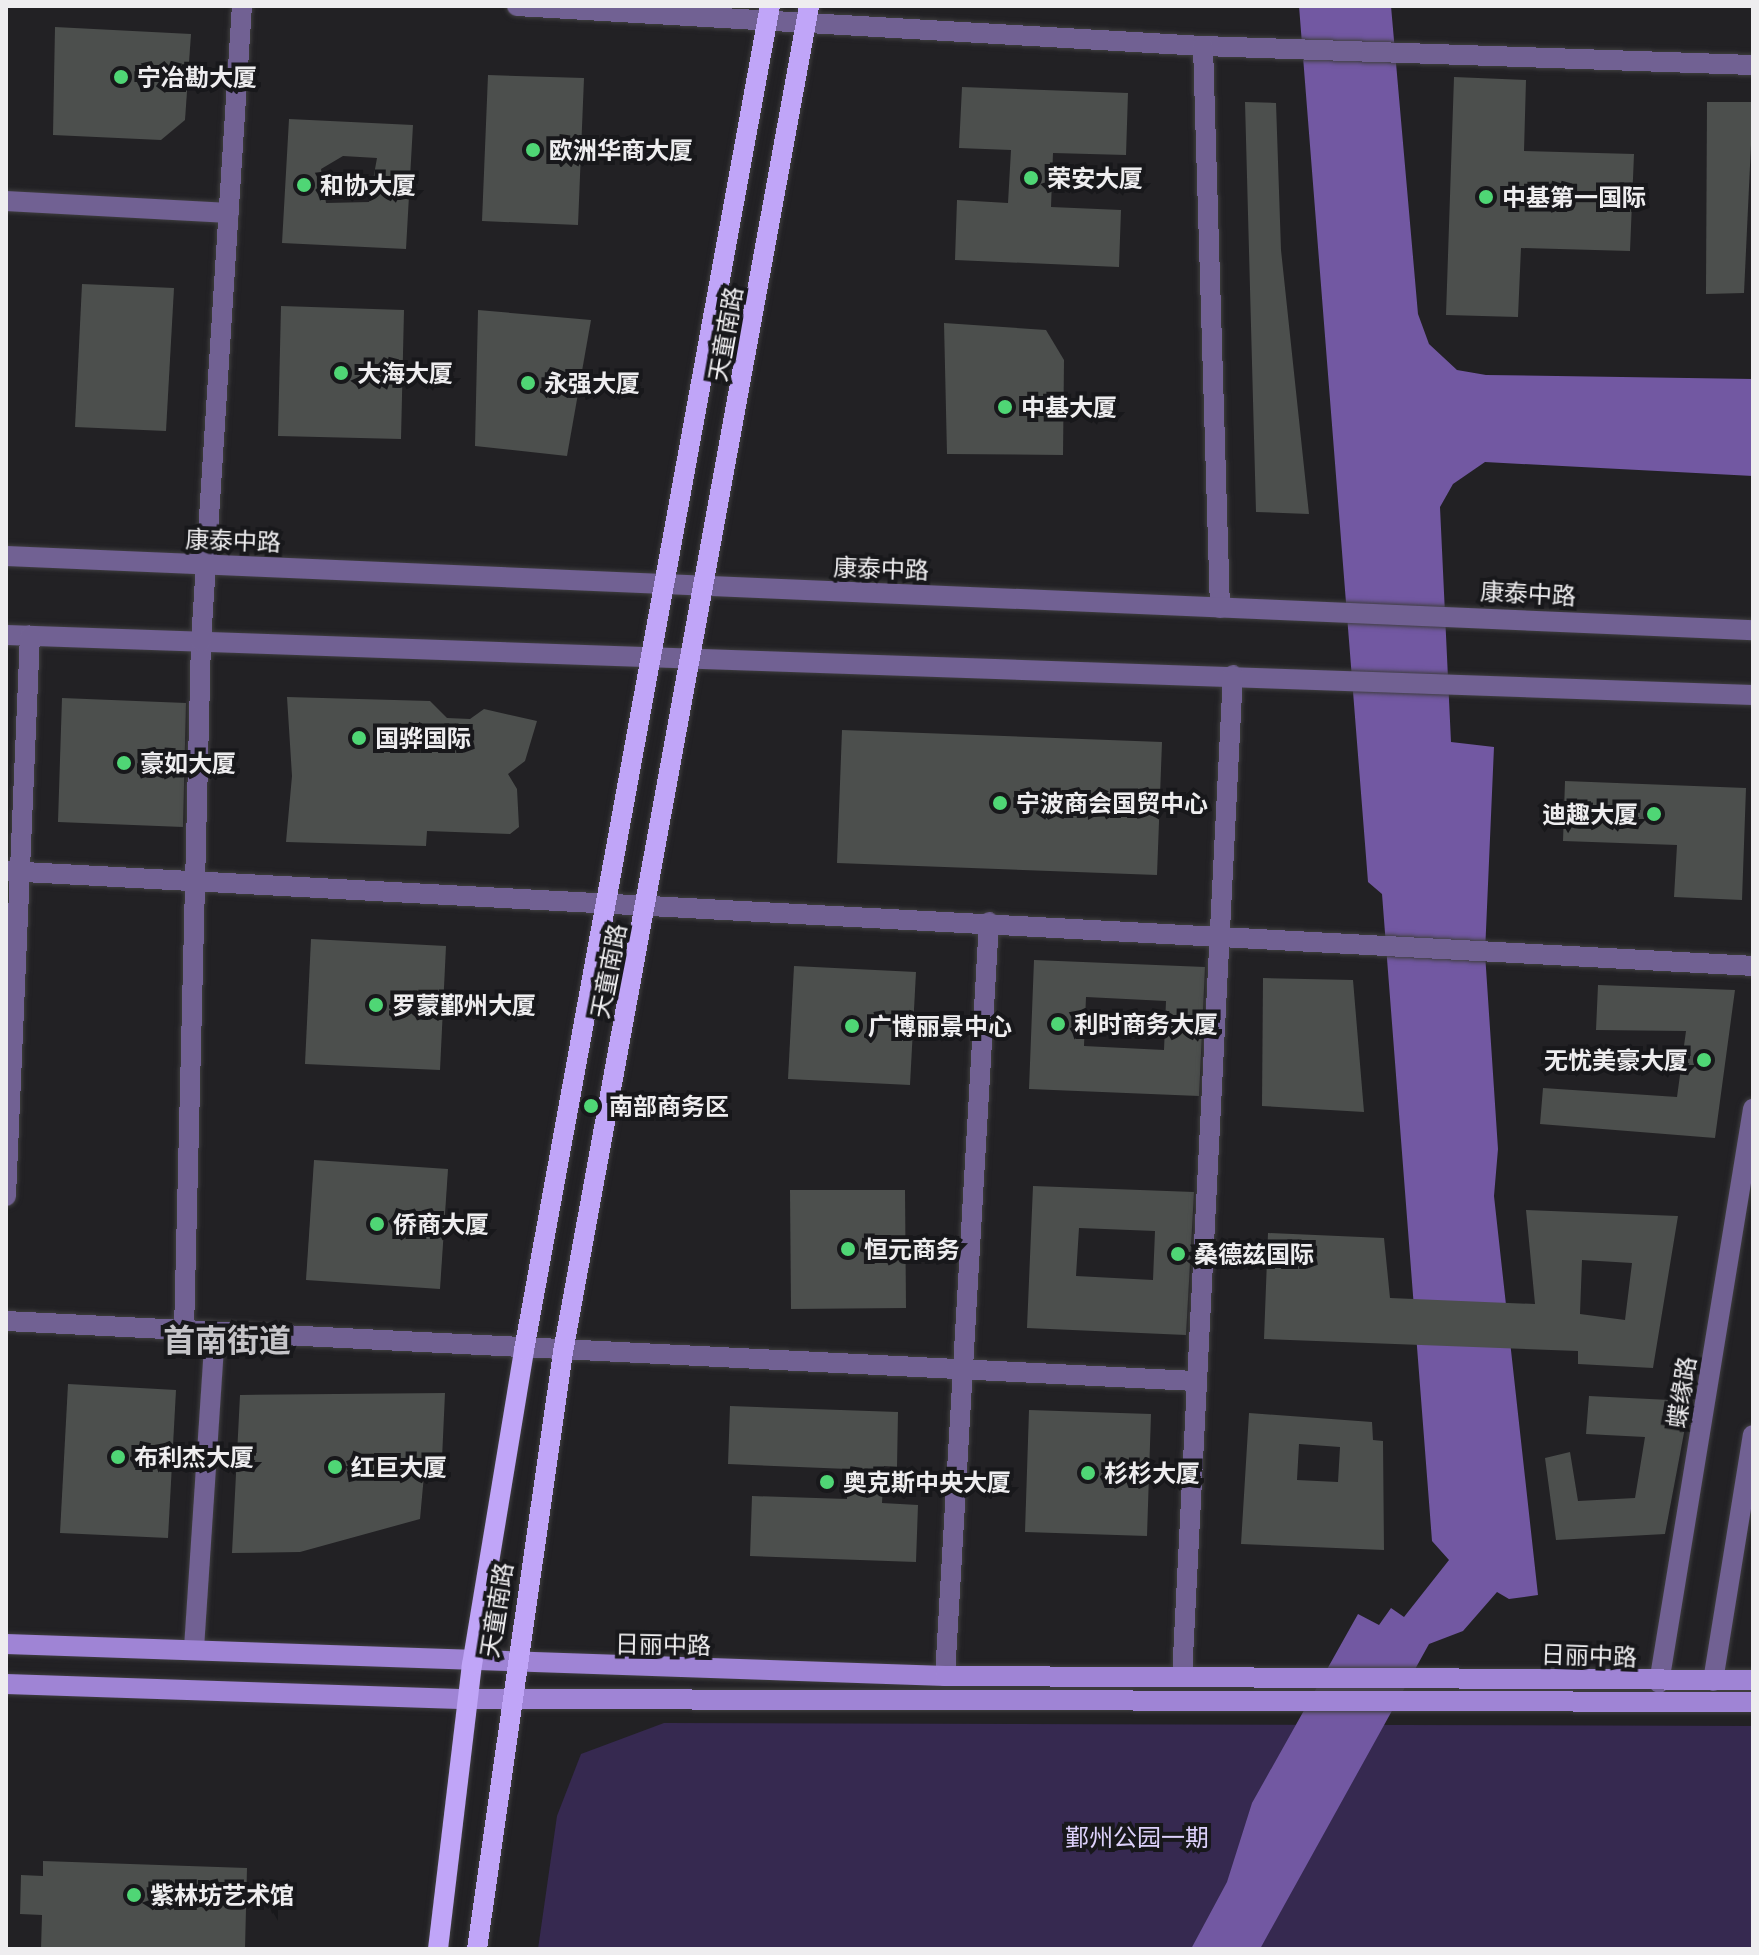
<!DOCTYPE html>
<meta charset="utf-8">
<style>
body{margin:0}
#map{position:relative;width:1759px;height:1955px;overflow:hidden;background:#222124;font-family:Lato,"Noto Sans SC",sans-serif}
div>[style]{position:absolute}
.green>*{inset:0;background:#362950}
.water>*{inset:0;background:#7258a2}
.building>*{inset:0;background:#4c4f4d}
.roads{filter:drop-shadow(0 0 2px #3f3e40) drop-shadow(0 0 2px #3f3e40)}
.tertiary>*{height:20px;margin:-10px;padding:0 10px;transform-origin:10px;border-radius:10px;background:#716193}
.secondary>*{height:20px;margin:-10px;padding:0 10px;transform-origin:10px;border-radius:10px;background:#9f84d5}
.primary>*{height:20px;margin:-10px;padding:0 10px;transform-origin:10px;border-radius:10px;background:#c0a5f8}
.dots>*{width:22px;height:22px;translate:-50% -50%;box-sizing:border-box;border:4px solid #18181b;border-radius:50%}
span{translate:-50% -50%;white-space:nowrap;text-align:center;line-height:1.15;-webkit-text-stroke:8px #18181b;paint-order:stroke}
.poi-label{font-size:24px;color:#eeedef;font-weight:700}
.left{translate:0 -50%;text-align:left}
.right{translate:-100% -50%;text-align:right}
.street-label{font-size:24px;color:#eeedef}
.park-label{font-size:24px;color:#ddd1fb}
.district-label{font-size:32px;color:#c5c4c8;font-weight:700}
.frame{position:absolute;inset:0;border:8px solid #eeedef;pointer-events:none}
</style>
<div id="map">
<div class="green">
<div style="clip-path:polygon(664px 1723px,1753px 1726px,1753px 1949px,538px 1949px,557px 1816px,581px 1754px)"></div>
</div>
<div class="water">
<div style="clip-path:polygon(1299px 6px,1391px 6px,1418px 314px,1429px 344px,1457px 370px,1486px 375px,1753px 379px,1753px 476px,1485px 462px,1453px 484px,1440px 507px,1451px 742px,1494px 747px,1485px 953px,1498px 1149px,1494px 1196px,1538px 1595px,1509px 1599px,1497px 1592px,1463px 1631px,1429px 1644px,1260px 1949px,1191px 1949px,1227px 1882px,1252px 1803px,1358px 1614px,1379px 1625px,1391px 1608px,1404px 1617px,1449px 1560px,1432px 1541px,1382px 894px,1368px 882px)"></div>
</div>
<div class="building">
<div style="clip-path:polygon(55px 27px,191px 34px,185px 120px,161px 140px,53px 135px)"></div>
<div style="clip-path:polygon(488px 75px,584px 78px,578px 225px,482px 221px)"></div>
<div style="clip-path:polygon(1454px 77px,1526px 80px,1524px 151px,1634px 154px,1630px 251px,1521px 248px,1518px 317px,1446px 315px)"></div>
<div style="clip-path:polygon(962px 87px,1128px 93px,1126px 155px,1053px 153px,1051px 207px,1121px 210px,1119px 267px,955px 260px,957px 200px,1008px 203px,1011px 150px,959px 148px)"></div>
<div style="clip-path:polygon(1245px 102px,1276px 103px,1281px 250px,1309px 514px,1256px 512px)"></div>
<div style="clip-path:polygon(1707px 102px,1753px 102px,1744px 293px,1706px 294px)"></div>
<div style="clip-path:polygon(evenodd,289px 119px,413px 125px,406px 249px,282px 243px,289px 119px,343px 156px,377px 158px,369px 202px,326px 203px,321px 169px,343px 156px)"></div>
<div style="clip-path:polygon(82px 284px,174px 288px,166px 431px,75px 427px)"></div>
<div style="clip-path:polygon(281px 306px,404px 310px,401px 439px,278px 436px)"></div>
<div style="clip-path:polygon(478px 310px,591px 320px,567px 456px,475px 446px)"></div>
<div style="clip-path:polygon(944px 323px,1046px 330px,1064px 360px,1063px 455px,947px 454px)"></div>
<div style="clip-path:polygon(287px 697px,430px 701px,447px 718px,470px 719px,484px 709px,537px 721px,525px 761px,508px 774px,517px 789px,519px 827px,510px 834px,427px 831px,426px 846px,286px 842px,292px 776px)"></div>
<div style="clip-path:polygon(62px 698px,186px 703px,183px 827px,58px 822px)"></div>
<div style="clip-path:polygon(842px 730px,1162px 742px,1157px 875px,837px 863px)"></div>
<div style="clip-path:polygon(1565px 781px,1746px 788px,1742px 900px,1674px 897px,1677px 845px,1563px 841px)"></div>
<div style="clip-path:polygon(311px 939px,446px 946px,440px 1070px,305px 1064px)"></div>
<div style="clip-path:polygon(evenodd,1034px 960px,1205px 967px,1199px 1096px,1029px 1089px,1034px 960px,1086px 997px,1166px 1001px,1164px 1050px,1084px 1046px,1086px 997px)"></div>
<div style="clip-path:polygon(794px 966px,916px 972px,910px 1085px,788px 1079px)"></div>
<div style="clip-path:polygon(1263px 978px,1353px 980px,1364px 1112px,1262px 1106px)"></div>
<div style="clip-path:polygon(1598px 985px,1735px 990px,1715px 1138px,1540px 1124px,1543px 1088px,1677px 1097px,1686px 1031px,1596px 1030px)"></div>
<div style="clip-path:polygon(314px 1160px,448px 1169px,440px 1289px,306px 1280px)"></div>
<div style="clip-path:polygon(evenodd,1033px 1186px,1194px 1192px,1186px 1335px,1027px 1328px,1033px 1186px,1079px 1228px,1155px 1231px,1153px 1280px,1076px 1276px,1079px 1228px)"></div>
<div style="clip-path:polygon(790px 1190px,905px 1190px,906px 1308px,791px 1309px)"></div>
<div style="clip-path:polygon(evenodd,1526px 1210px,1678px 1216px,1653px 1368px,1578px 1364px,1578px 1351px,1264px 1339px,1268px 1233px,1384px 1238px,1390px 1298px,1535px 1304px,1526px 1210px,1582px 1260px,1632px 1263px,1625px 1320px,1580px 1314px,1582px 1260px)"></div>
<div style="clip-path:polygon(68px 1384px,176px 1390px,168px 1538px,60px 1533px)"></div>
<div style="clip-path:polygon(445px 1393px,442px 1459px,424px 1475px,420px 1519px,300px 1552px,232px 1553px,240px 1395px)"></div>
<div style="clip-path:polygon(1589px 1396px,1690px 1401px,1665px 1534px,1556px 1540px,1545px 1458px,1570px 1452px,1578px 1501px,1635px 1498px,1645px 1437px,1586px 1434px)"></div>
<div style="clip-path:polygon(730px 1406px,898px 1412px,897px 1467px,884px 1466px,882px 1503px,918px 1505px,916px 1562px,750px 1556px,752px 1496px,847px 1499px,848px 1469px,728px 1464px)"></div>
<div style="clip-path:polygon(1029px 1410px,1151px 1414px,1147px 1536px,1025px 1532px)"></div>
<div style="clip-path:polygon(evenodd,1249px 1413px,1372px 1422px,1373px 1440px,1383px 1441px,1384px 1550px,1241px 1544px,1249px 1413px,1299px 1444px,1340px 1447px,1338px 1482px,1297px 1480px,1299px 1444px)"></div>
<div style="clip-path:polygon(43px 1861px,247px 1868px,245px 1949px,41px 1949px,42px 1915px,20px 1914px,21px 1875px,43px 1876px)"></div>
</div>
<div class="roads">
<div class="tertiary">
<div style="left:517px;top:6px;width:687px;rotate:3.34deg"></div>
<div style="left:1203px;top:46px;width:550px;rotate:1.98deg"></div>
<div style="left:1203px;top:46px;width:562px;rotate:88.27deg"></div>
<div style="left:6px;top:201px;width:223px;rotate:3.1deg"></div>
<div style="left:6px;top:556px;width:1749px;rotate:2.43deg"></div>
<div style="left:6px;top:635px;width:1748px;rotate:1.97deg"></div>
<div style="left:6px;top:871px;width:1750px;rotate:3.11deg"></div>
<div style="left:6px;top:1196px;width:561px;rotate:-87.55deg"></div>
<div style="left:6px;top:1321px;width:1192px;rotate:2.89deg"></div>
<div style="left:184px;top:1331px;width:690px;rotate:-88.59deg"></div>
<div style="left:201px;top:641px;width:636px;rotate:-86.31deg"></div>
<div style="left:194px;top:1648px;width:314px;rotate:-86.2deg"></div>
<div style="left:945px;top:1676px;width:755px;rotate:-86.66deg"></div>
<div style="left:1182px;top:1677px;width:1003px;rotate:-87.09deg"></div>
<div style="left:1713px;top:1681px;width:249px;rotate:-80.8deg"></div>
<div style="left:1659px;top:1683px;width:582px;rotate:-80.7deg"></div>
</div>
<div class="secondary">
<div style="left:6px;top:1644px;width:940px;rotate:1.95deg"></div>
<div style="left:945px;top:1676px;width:808px;rotate:0.28deg"></div>
<div style="left:6px;top:1684px;width:461px;rotate:1.9deg"></div>
<div style="left:467px;top:1699px;width:1286px;rotate:0.13deg"></div>
</div>
<div class="primary">
<div style="left:438px;top:1949px;width:286px;rotate:-83.2deg"></div>
<div style="left:472px;top:1665px;width:319px;rotate:-80.6deg"></div>
<div style="left:524px;top:1350px;width:1366px;rotate:-79.63deg"></div>
<div style="left:477px;top:1949px;width:603px;rotate:-81.8deg"></div>
<div style="left:563px;top:1352px;width:1368px;rotate:-79.64deg"></div>
</div>
</div>
<div class="dots">
<div style="left:121px;top:77px;background:#4fd675"></div>
<div style="left:533px;top:150px;background:#4fd675"></div>
<div style="left:1031px;top:178px;background:#4fd675"></div>
<div style="left:304px;top:185px;background:#4fd675"></div>
<div style="left:1486px;top:197px;background:#4fd675"></div>
<div style="left:341px;top:373px;background:#4fd675"></div>
<div style="left:528px;top:383px;background:#4fd675"></div>
<div style="left:1005px;top:407px;background:#4fd675"></div>
<div style="left:359px;top:738px;background:#4fd675"></div>
<div style="left:124px;top:763px;background:#4fd675"></div>
<div style="left:1000px;top:803px;background:#4fd675"></div>
<div style="left:1654px;top:814px;background:#4fd675"></div>
<div style="left:376px;top:1005px;background:#4fd675"></div>
<div style="left:1058px;top:1024px;background:#4fd675"></div>
<div style="left:852px;top:1026px;background:#4fd675"></div>
<div style="left:1704px;top:1060px;background:#4fd675"></div>
<div style="left:591px;top:1106px;background:#4fd675"></div>
<div style="left:377px;top:1224px;background:#4fd675"></div>
<div style="left:848px;top:1249px;background:#4fd675"></div>
<div style="left:1178px;top:1254px;background:#4fd675"></div>
<div style="left:118px;top:1457px;background:#4fd675"></div>
<div style="left:335px;top:1467px;background:#4fd675"></div>
<div style="left:1088px;top:1473px;background:#4fd675"></div>
<div style="left:827px;top:1482px;background:#4fd675"></div>
<div style="left:134px;top:1895px;background:#4fd675"></div>
</div>
<div class="poi-label">
<span class="left" style="left:137px;top:77px">宁冶勘大厦</span>
<span class="left" style="left:549px;top:150px">欧洲华商大厦</span>
<span class="left" style="left:1047px;top:178px">荣安大厦</span>
<span class="left" style="left:320px;top:185px">和协大厦</span>
<span class="left" style="left:1502px;top:197px">中基第一国际</span>
<span class="left" style="left:357px;top:373px">大海大厦</span>
<span class="left" style="left:544px;top:383px">永强大厦</span>
<span class="left" style="left:1021px;top:407px">中基大厦</span>
<span class="left" style="left:375px;top:738px">国骅国际</span>
<span class="left" style="left:140px;top:763px">豪如大厦</span>
<span class="left" style="left:1016px;top:803px">宁波商会国贸中心</span>
<span class="right" style="left:1638px;top:814px">迪趣大厦</span>
<span class="left" style="left:392px;top:1005px">罗蒙鄞州大厦</span>
<span class="left" style="left:1074px;top:1024px">利时商务大厦</span>
<span class="left" style="left:868px;top:1026px">广博丽景中心</span>
<span class="right" style="left:1688px;top:1060px">无忧美豪大厦</span>
<span class="left" style="left:609px;top:1106px">南部商务区</span>
<span class="left" style="left:393px;top:1224px">侨商大厦</span>
<span class="left" style="left:864px;top:1249px">恒元商务</span>
<span class="left" style="left:1194px;top:1254px">桑德兹国际</span>
<span class="left" style="left:134px;top:1457px">布利杰大厦</span>
<span class="left" style="left:351px;top:1467px">红巨大厦</span>
<span class="left" style="left:1104px;top:1473px">杉杉大厦</span>
<span class="left" style="left:843px;top:1482px">奥克斯中央大厦</span>
<span class="left" style="left:150px;top:1895px">紫林坊艺术馆</span>
</div>
<div class="street-label">
<span style="left:725px;top:334px;rotate:-80deg">天童南路</span>
<span style="left:233px;top:540px;rotate:2deg">康泰中路</span>
<span style="left:881px;top:568px;rotate:2deg">康泰中路</span>
<span style="left:1528px;top:593px;rotate:3deg">康泰中路</span>
<span style="left:608px;top:971px;rotate:-79deg">天童南路</span>
<span style="left:1681px;top:1392px;rotate:-81deg">蝶缘路</span>
<span style="left:496px;top:1610px;rotate:-81deg">天童南路</span>
<span style="left:663px;top:1644px;rotate:1deg">日丽中路</span>
<span style="left:1589px;top:1655px;rotate:2deg">日丽中路</span>
</div>
<div class="park-label">
<span style="left:1137px;top:1837px">鄞州公园一期</span>
</div>
<div class="district-label">
<span style="left:227px;top:1340px">首南街道</span>
</div>
<div class="frame"></div>
</div>
